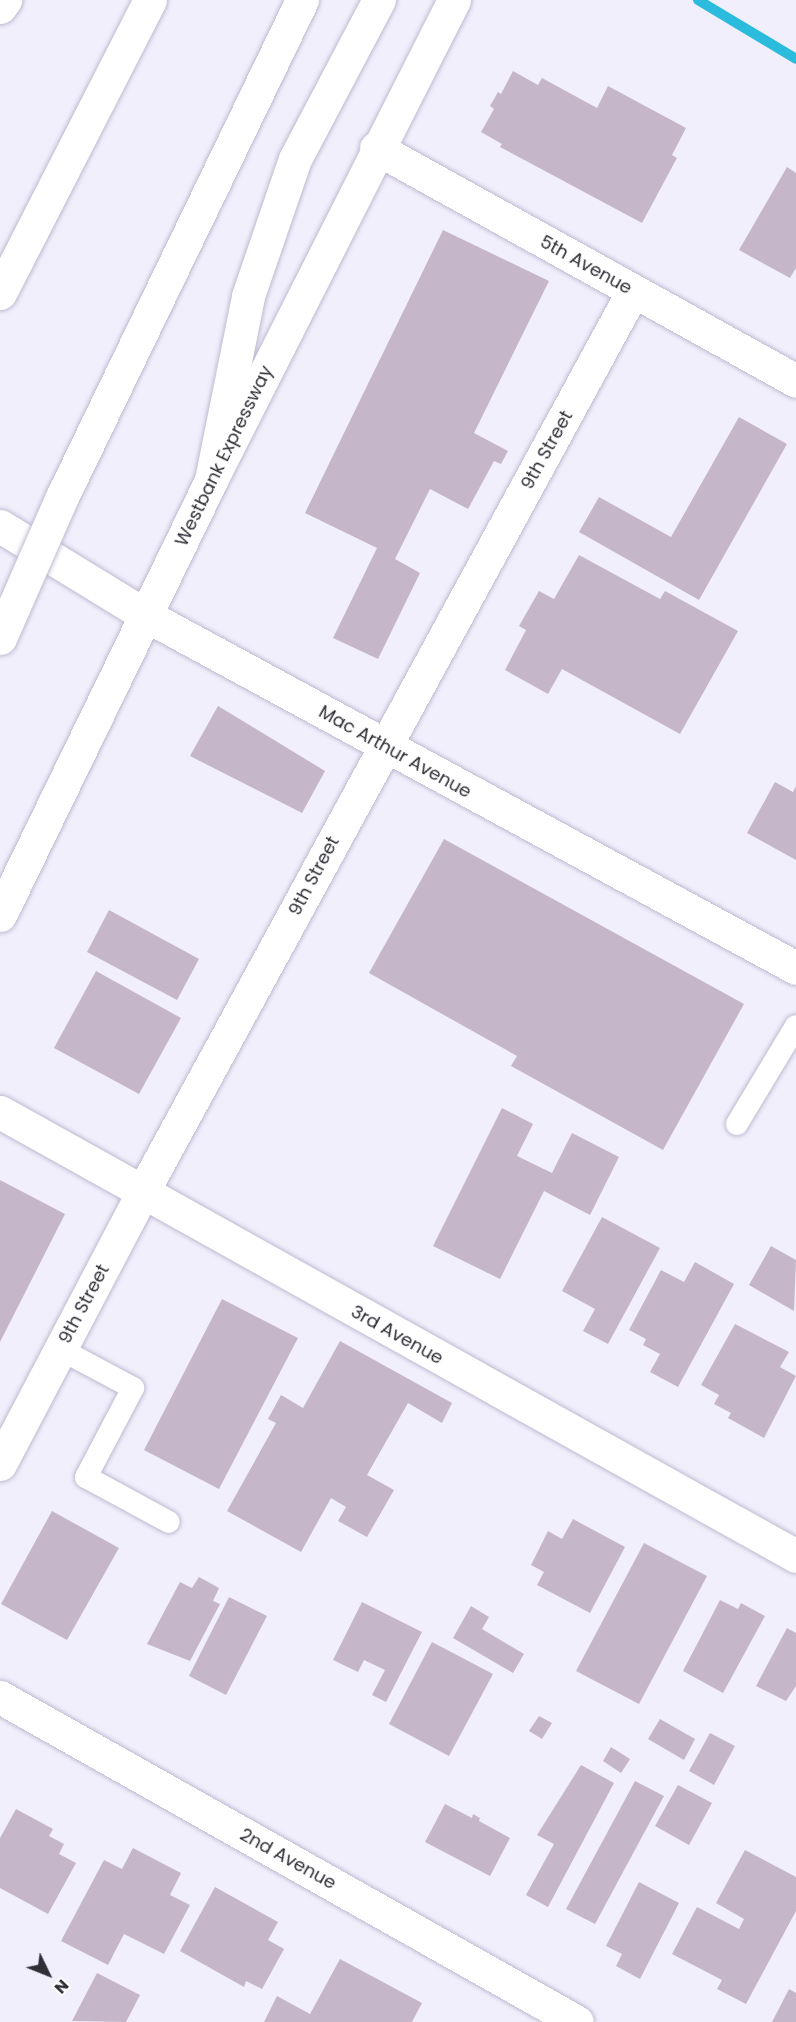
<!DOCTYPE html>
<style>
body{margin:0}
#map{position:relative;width:796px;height:2022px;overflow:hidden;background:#f2effd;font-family:Poppins,sans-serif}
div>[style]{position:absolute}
.stream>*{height:10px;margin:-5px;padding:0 5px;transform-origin:5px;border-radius:5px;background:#2bbbdd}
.building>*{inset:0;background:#c5b6ca}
.roads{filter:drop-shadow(0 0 2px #bfb9d0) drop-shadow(0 0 2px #bfb9d0)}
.service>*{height:22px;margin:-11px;padding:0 11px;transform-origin:11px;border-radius:11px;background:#fff}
.minor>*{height:33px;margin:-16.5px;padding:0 16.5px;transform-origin:16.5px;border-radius:16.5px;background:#fff}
.tertiary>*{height:33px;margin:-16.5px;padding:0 16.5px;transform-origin:16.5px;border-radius:16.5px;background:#fff}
.secondary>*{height:33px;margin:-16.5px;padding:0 16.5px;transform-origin:16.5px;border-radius:16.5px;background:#fff}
.motorway>*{height:33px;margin:-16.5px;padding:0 16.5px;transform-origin:16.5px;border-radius:16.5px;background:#fff}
.bridges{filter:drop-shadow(0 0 2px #bfb9d0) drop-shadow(0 0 2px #bfb9d0)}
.motorway-bridge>*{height:33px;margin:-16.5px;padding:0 16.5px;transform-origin:16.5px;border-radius:16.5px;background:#fff}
span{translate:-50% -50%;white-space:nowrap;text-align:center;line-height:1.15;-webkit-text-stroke:4.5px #fff;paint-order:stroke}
.street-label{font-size:18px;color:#302e37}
.north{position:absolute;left:18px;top:1944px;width:60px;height:60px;-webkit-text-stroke:4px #fff;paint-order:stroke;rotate:133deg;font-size:16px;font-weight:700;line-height:24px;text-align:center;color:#302e37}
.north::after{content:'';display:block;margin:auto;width:21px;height:27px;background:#302e37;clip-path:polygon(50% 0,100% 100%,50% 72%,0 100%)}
</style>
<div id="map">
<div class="stream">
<div style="left:698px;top:0;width:114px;rotate:31deg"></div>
</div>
<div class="building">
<div style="clip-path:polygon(513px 71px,538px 85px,542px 78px,597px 108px,608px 86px,686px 128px,672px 155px,677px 158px,642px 223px,500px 147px,502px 144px,481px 132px,494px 109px,490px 106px,498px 92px,501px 94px)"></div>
<div style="clip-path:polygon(787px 167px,796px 173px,796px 268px,790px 278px,739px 250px)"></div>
<div style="clip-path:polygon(443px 230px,549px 281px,474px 433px,508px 451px,501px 464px,494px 461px,468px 509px,430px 489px,395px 559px,420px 573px,378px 659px,333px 638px,377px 548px,305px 513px)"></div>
<div style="clip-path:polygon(739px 417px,787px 444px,699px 600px,579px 532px,599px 497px,671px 537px)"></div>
<div style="clip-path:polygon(579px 555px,660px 599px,665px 591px,738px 631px,680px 734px,562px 669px,548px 694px,505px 670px,526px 630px,519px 626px,539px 591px,554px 599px)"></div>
<div style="clip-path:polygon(218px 706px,325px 771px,302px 813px,190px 756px)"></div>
<div style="clip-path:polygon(775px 782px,793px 792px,796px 786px,796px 860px,747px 833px)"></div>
<div style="clip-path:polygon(444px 839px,744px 1004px,663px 1150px,511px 1066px,517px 1056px,369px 973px)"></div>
<div style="clip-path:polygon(109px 910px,199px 959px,177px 1000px,87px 952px)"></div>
<div style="clip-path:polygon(96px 971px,181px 1018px,139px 1094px,54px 1048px)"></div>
<div style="clip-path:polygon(502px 1108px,533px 1124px,517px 1156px,552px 1173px,572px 1133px,619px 1157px,590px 1215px,544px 1191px,500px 1279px,433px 1246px)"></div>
<div style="clip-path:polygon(0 1180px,65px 1214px,0 1342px)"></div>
<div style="clip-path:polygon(602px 1217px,660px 1248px,608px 1344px,583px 1331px,595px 1309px,562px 1291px)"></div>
<div style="clip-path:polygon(771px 1246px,796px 1260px,794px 1311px,749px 1285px)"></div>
<div style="clip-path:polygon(695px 1262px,734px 1284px,678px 1387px,650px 1372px,660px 1354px,643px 1345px,646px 1339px,629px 1330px,661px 1270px,684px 1282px)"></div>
<div style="clip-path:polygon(222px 1299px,298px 1338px,219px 1489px,144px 1450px)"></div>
<div style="clip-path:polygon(735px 1324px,789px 1352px,780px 1367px,796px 1376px,764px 1438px,728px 1418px,731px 1413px,714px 1404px,719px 1395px,701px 1385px)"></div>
<div style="clip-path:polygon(340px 1341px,452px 1403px,442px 1423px,408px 1403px,367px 1475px,394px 1490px,367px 1537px,338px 1521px,346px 1507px,331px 1498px,301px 1552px,227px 1511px,276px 1423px,268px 1419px,281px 1395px,303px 1408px)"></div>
<div style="clip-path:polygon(52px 1511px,119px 1548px,67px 1640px,1px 1604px)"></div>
<div style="clip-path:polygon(573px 1519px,625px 1547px,590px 1613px,537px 1585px,544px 1572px,531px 1565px,548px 1531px,562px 1539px)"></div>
<div style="clip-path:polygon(644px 1543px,707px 1576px,639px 1704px,576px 1671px)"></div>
<div style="clip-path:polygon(199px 1577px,219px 1588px,213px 1601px,220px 1604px,190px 1661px,147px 1644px,180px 1582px,192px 1588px)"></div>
<div style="clip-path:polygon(229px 1597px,267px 1616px,226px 1695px,189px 1676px)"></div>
<div style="clip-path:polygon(720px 1600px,738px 1609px,741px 1603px,765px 1616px,723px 1693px,683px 1671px)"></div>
<div style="clip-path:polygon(362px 1602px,422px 1632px,386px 1702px,372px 1695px,385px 1670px,364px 1660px,358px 1672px,333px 1660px)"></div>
<div style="clip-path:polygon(471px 1606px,489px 1617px,482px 1629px,524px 1654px,513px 1673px,453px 1638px)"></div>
<div style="clip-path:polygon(787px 1628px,796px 1633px,796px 1686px,786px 1701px,756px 1686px)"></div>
<div style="clip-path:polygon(432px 1642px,493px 1674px,449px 1756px,389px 1724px)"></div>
<div style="clip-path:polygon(539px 1716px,552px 1723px,542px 1739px,529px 1731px)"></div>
<div style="clip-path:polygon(660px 1719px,695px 1739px,684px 1760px,648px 1739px)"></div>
<div style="clip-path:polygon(710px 1733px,735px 1746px,714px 1785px,689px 1771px)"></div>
<div style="clip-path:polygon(611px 1747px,630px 1759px,621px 1773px,603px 1761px)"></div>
<div style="clip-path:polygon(581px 1765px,614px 1783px,548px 1907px,526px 1895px,554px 1844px,537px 1835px)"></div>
<div style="clip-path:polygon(635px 1781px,664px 1796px,595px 1924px,566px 1909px)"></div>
<div style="clip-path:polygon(678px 1785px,712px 1803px,689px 1845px,655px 1826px)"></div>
<div style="clip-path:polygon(445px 1804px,472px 1818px,473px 1814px,480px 1818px,479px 1821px,510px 1838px,490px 1876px,425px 1842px)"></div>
<div style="clip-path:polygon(16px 1809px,53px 1829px,49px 1836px,64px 1844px,59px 1854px,76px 1863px,48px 1914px,0 1888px,0 1838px)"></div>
<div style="clip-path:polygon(133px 1848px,181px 1873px,170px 1895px,190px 1905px,164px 1954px,124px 1934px,108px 1965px,61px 1941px,104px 1860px,122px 1869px)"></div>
<div style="clip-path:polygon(745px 1850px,796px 1877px,796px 1911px,746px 2004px,717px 1989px,722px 1980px,672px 1954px,697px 1907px,739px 1929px,744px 1919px,716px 1903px)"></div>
<div style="clip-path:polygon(639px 1882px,679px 1903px,640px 1979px,616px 1966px,622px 1954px,606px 1946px)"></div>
<div style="clip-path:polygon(215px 1887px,278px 1922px,268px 1940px,284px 1949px,262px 1989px,246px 1981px,244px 1987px,180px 1951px)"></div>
<div style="clip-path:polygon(340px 1959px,422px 2003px,412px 2022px,264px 2022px,277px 1996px,310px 2014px)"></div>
<div style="clip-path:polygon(97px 1973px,140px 1995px,126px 2022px,72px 2021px)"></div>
<div style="clip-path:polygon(789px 1989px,796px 1993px,796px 2022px,772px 2022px)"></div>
</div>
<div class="roads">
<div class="service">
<div style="left:737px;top:1124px;width:114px;rotate:-59deg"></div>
<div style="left:60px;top:1349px;width:83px;rotate:28.1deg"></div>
<div style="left:133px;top:1388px;width:101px;rotate:117.8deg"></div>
<div style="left:86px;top:1477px;width:94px;rotate:28.5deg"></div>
</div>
<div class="minor">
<div style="left:376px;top:148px;width:480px;rotate:29deg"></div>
<div style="left:0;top:1112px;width:911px;rotate:29.15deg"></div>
<div style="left:0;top:1464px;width:306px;rotate:-62.3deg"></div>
<div style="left:142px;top:1193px;width:1027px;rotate:-61.44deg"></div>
<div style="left:0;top:1697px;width:662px;rotate:29.39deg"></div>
</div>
<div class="tertiary">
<div style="left:0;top:526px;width:172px;rotate:31.5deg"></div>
<div style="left:147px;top:616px;width:738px;rotate:28.47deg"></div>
</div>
<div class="secondary">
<div style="left:0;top:915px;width:483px;rotate:-64.1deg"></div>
<div style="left:211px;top:480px;width:538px;rotate:-63.15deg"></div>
</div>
<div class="motorway">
<div style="left:0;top:7px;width:9px;rotate:-54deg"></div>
<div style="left:0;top:293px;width:329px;rotate:-62.9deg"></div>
<div style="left:211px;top:480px;width:188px;rotate:-78.6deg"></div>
<div style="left:248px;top:296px;width:145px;rotate:-71.1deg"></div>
<div style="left:295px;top:159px;width:180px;rotate:-62.2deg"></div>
</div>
</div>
<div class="bridges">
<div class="motorway-bridge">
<div style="left:0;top:638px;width:154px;rotate:-66.3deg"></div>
<div style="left:62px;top:497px;width:552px;rotate:-64.22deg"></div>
</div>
</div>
<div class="street-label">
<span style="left:586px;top:265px;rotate:29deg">5th Avenue</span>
<span style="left:547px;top:450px;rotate:-61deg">9th Street</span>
<span style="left:224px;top:456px;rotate:-64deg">Westbank Expressway</span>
<span style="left:395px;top:752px;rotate:29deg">Mac Arthur Avenue</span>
<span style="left:314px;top:876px;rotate:-62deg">9th Street</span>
<span style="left:84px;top:1304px;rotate:-62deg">9th Street</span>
<span style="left:397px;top:1335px;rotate:29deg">3rd Avenue</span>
<span style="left:288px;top:1859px;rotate:29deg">2nd Avenue</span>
</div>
<div class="north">N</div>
</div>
